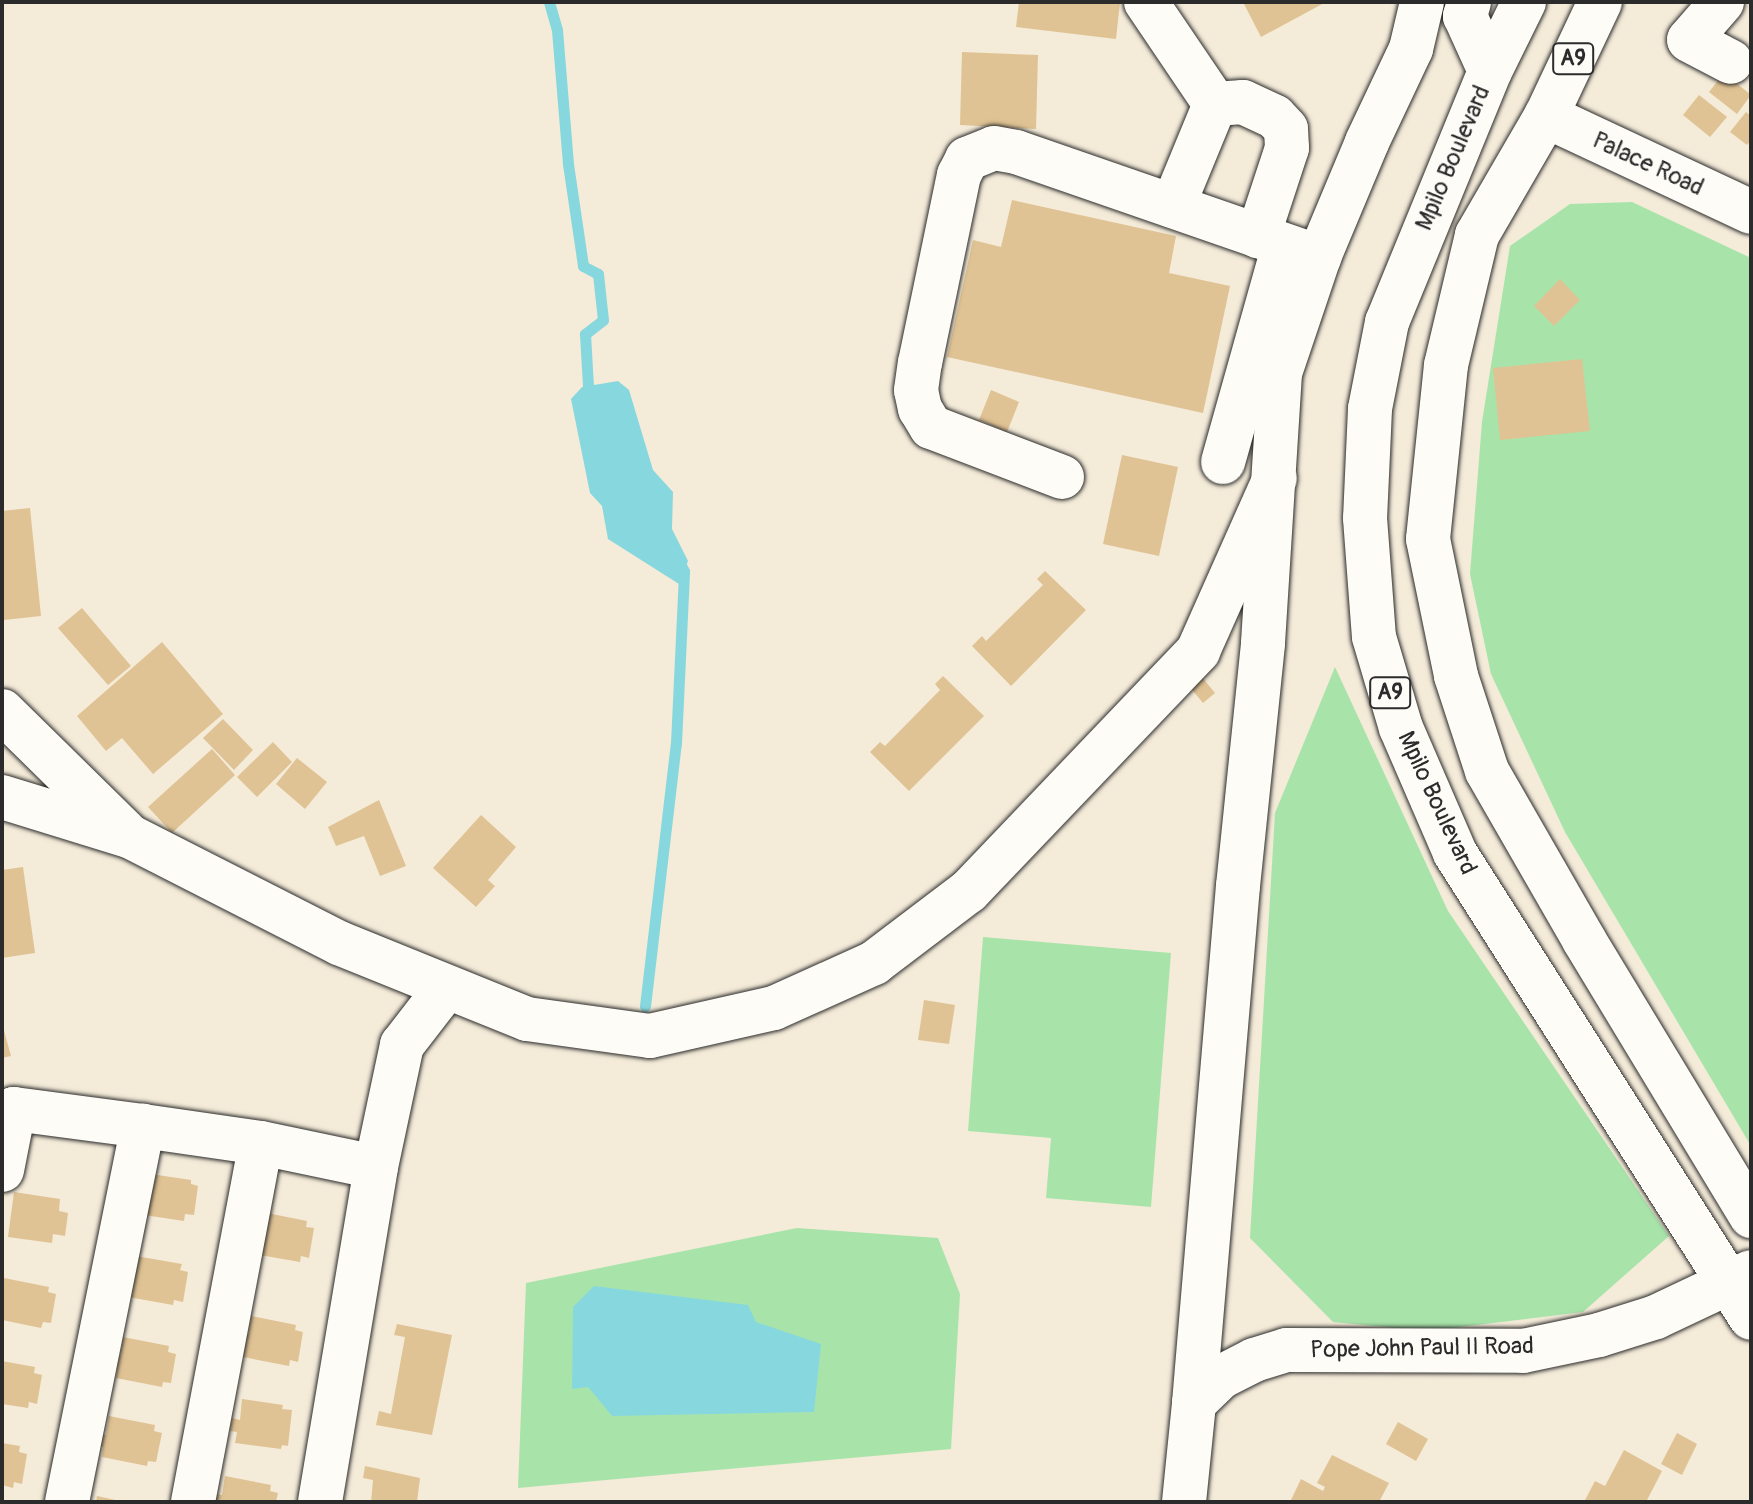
<!DOCTYPE html>
<style>
body{margin:0}
#map{position:relative;width:1753px;height:1504px;overflow:hidden;background:#f4ebd9;font-family:Pangolin,sans-serif}
div>[style]{position:absolute}
.green>*{inset:0;background:#a8e4aa}
.water>*{inset:0;background:#87d8de}
.stream>*{height:11px;margin:-5.5px;padding:0 5.5px;transform-origin:5.5px;border-radius:5.5px;background:#87d8de}
.building>*{inset:0;background:#e0c394}
.roads{filter:drop-shadow(0 0 2px #2b2b2b) drop-shadow(0 0 2px #2b2b2b)}
.minor>*{height:44px;margin:-22px;padding:0 22px;transform-origin:22px;border-radius:22px;background:#fdfcf7}
.major>*{height:44px;margin:-22px;padding:0 22px;transform-origin:22px;border-radius:22px;background:#fdfcf7}
.highway>*{height:44px;margin:-22px;padding:0 22px;transform-origin:22px;border-radius:22px;background:#fdfcf7}
span{translate:-50% -50%;white-space:nowrap;text-align:center;line-height:1.15;-webkit-text-stroke:6px #fdfcf7;paint-order:stroke}
.shield-label span{padding:2px 6px;background:#fdfcf7;border:2px solid;border-radius:6px;-webkit-text-stroke-width:0}
.shield-label{font-size:22px;color:#2b2b2b;font-weight:700}
.street-label{font-size:24px;color:#2b2b2b}
.frame{position:absolute;inset:0;border:4px solid #2b2b2b;pointer-events:none}
</style>
<div id="map">
<div class="green">
<div style="clip-path:polygon(1632px 202px,1751px 258px,1751px 1146px,1565px 832px,1491px 674px,1470px 574px,1482px 422px,1510px 246px,1570px 204px)"></div>
<div style="clip-path:polygon(1335px 667px,1448px 911px,1669px 1236px,1583px 1312px,1427px 1331px,1333px 1322px,1250px 1238px,1275px 813px)"></div>
<div style="clip-path:polygon(983px 937px,1171px 953px,1151px 1207px,1046px 1198px,1051px 1138px,968px 1131px)"></div>
<div style="clip-path:polygon(797px 1228px,938px 1238px,960px 1294px,951px 1449px,518px 1488px,526px 1283px)"></div>
</div>
<div class="water">
<div style="clip-path:polygon(618px 381px,629px 390px,653px 470px,673px 492px,672px 529px,688px 561px,679px 584px,608px 539px,602px 506px,590px 493px,571px 399px,582px 387px)"></div>
<div style="clip-path:polygon(594px 1286px,748px 1305px,756px 1322px,821px 1344px,814px 1412px,612px 1416px,588px 1387px,572px 1389px,573px 1307px)"></div>
</div>
<div class="stream">
<div style="left:549px;top:2px;width:29px;rotate:74deg"></div>
<div style="left:557px;top:30px;width:134px;rotate:85.3deg"></div>
<div style="left:568px;top:164px;width:103px;rotate:81.6deg"></div>
<div style="left:583px;top:266px;width:17px;rotate:28deg"></div>
<div style="left:598px;top:274px;width:46px;rotate:83.8deg"></div>
<div style="left:603px;top:320px;width:23px;rotate:142deg"></div>
<div style="left:585px;top:334px;width:52px;rotate:86.7deg"></div>
<div style="left:588px;top:386px;width:13px;rotate:61deg"></div>
<div style="left:645px;top:1006px;width:265px;rotate:-83.3deg"></div>
<div style="left:676px;top:743px;width:172px;rotate:-87.3deg"></div>
<div style="left:684px;top:571px;width:15px;rotate:-118deg"></div>
</div>
<div class="building">
<div style="clip-path:polygon(1019px 2px,1120px 2px,1116px 39px,1016px 27px)"></div>
<div style="clip-path:polygon(1243px 2px,1326px 2px,1261px 37px)"></div>
<div style="clip-path:polygon(962px 52px,1038px 55px,1036px 129px,960px 125px)"></div>
<div style="clip-path:polygon(1724px 73px,1751px 95px,1737px 114px,1709px 92px)"></div>
<div style="clip-path:polygon(1699px 95px,1727px 117px,1710px 137px,1683px 115px)"></div>
<div style="clip-path:polygon(1746px 112px,1751px 116px,1751px 140px,1747px 145px,1730px 132px)"></div>
<div style="clip-path:polygon(1012px 200px,1176px 236px,1169px 273px,1230px 286px,1203px 413px,947px 357px,973px 240px,1001px 247px)"></div>
<div style="clip-path:polygon(1560px 279px,1580px 300px,1554px 326px,1534px 306px)"></div>
<div style="clip-path:polygon(1582px 359px,1590px 431px,1500px 440px,1493px 368px)"></div>
<div style="clip-path:polygon(991px 390px,1019px 402px,1007px 432px,979px 420px)"></div>
<div style="clip-path:polygon(1122px 455px,1178px 467px,1159px 556px,1103px 544px)"></div>
<div style="clip-path:polygon(30px 508px,41px 616px,4px 620px,2px 511px)"></div>
<div style="clip-path:polygon(1045px 571px,1086px 610px,1011px 686px,972px 646px,982px 636px,986px 641px,1043px 585px,1037px 579px)"></div>
<div style="clip-path:polygon(82px 608px,131px 666px,108px 685px,58px 628px)"></div>
<div style="clip-path:polygon(162px 642px,223px 714px,153px 774px,122px 738px,106px 751px,77px 716px)"></div>
<div style="clip-path:polygon(943px 676px,984px 716px,909px 791px,870px 752px,880px 742px,885px 746px,940px 690px,935px 684px)"></div>
<div style="clip-path:polygon(1201px 676px,1215px 693px,1203px 703px,1189px 686px)"></div>
<div style="clip-path:polygon(223px 719px,253px 750px,234px 770px,203px 738px)"></div>
<div style="clip-path:polygon(273px 742px,292px 762px,257px 797px,237px 777px)"></div>
<div style="clip-path:polygon(212px 749px,235px 775px,172px 833px,148px 807px)"></div>
<div style="clip-path:polygon(297px 758px,327px 782px,305px 809px,276px 784px)"></div>
<div style="clip-path:polygon(379px 800px,406px 866px,380px 876px,364px 836px,336px 846px,328px 827px)"></div>
<div style="clip-path:polygon(481px 815px,516px 847px,488px 880px,495px 886px,476px 907px,433px 868px)"></div>
<div style="clip-path:polygon(23px 867px,35px 953px,2px 958px,2px 870px)"></div>
<div style="clip-path:polygon(924px 1000px,955px 1005px,949px 1044px,918px 1040px)"></div>
<div style="clip-path:polygon(2px 1023px,11px 1056px,2px 1058px)"></div>
<div style="clip-path:polygon(151px 1174px,191px 1180px,191px 1184px,198px 1186px,194px 1215px,185px 1214px,184px 1221px,144px 1215px)"></div>
<div style="clip-path:polygon(14px 1192px,60px 1199px,59px 1211px,68px 1213px,65px 1236px,53px 1234px,52px 1243px,8px 1237px)"></div>
<div style="clip-path:polygon(262px 1212px,307px 1221px,306px 1227px,314px 1228px,309px 1258px,301px 1256px,300px 1262px,254px 1254px)"></div>
<div style="clip-path:polygon(136px 1256px,182px 1264px,180px 1270px,188px 1272px,183px 1302px,174px 1300px,173px 1305px,128px 1297px)"></div>
<div style="clip-path:polygon(4px 1278px,49px 1287px,48px 1292px,56px 1294px,51px 1323px,43px 1322px,41px 1328px,2px 1320px)"></div>
<div style="clip-path:polygon(251px 1316px,296px 1325px,295px 1330px,303px 1332px,298px 1362px,290px 1360px,289px 1366px,243px 1357px,245px 1347px,238px 1346px,240px 1334px,248px 1335px)"></div>
<div style="clip-path:polygon(397px 1324px,452px 1335px,432px 1435px,376px 1425px,379px 1411px,391px 1414px,405px 1337px,394px 1335px)"></div>
<div style="clip-path:polygon(123px 1337px,169px 1346px,168px 1352px,176px 1354px,171px 1383px,163px 1382px,162px 1387px,116px 1378px,117px 1369px,110px 1367px,113px 1355px,120px 1356px)"></div>
<div style="clip-path:polygon(2px 1361px,35px 1367px,34px 1373px,42px 1375px,37px 1404px,29px 1402px,28px 1408px,2px 1404px)"></div>
<div style="clip-path:polygon(242px 1399px,283px 1405px,282px 1409px,292px 1410px,288px 1446px,282px 1445px,281px 1449px,235px 1443px,237px 1432px,230px 1431px,232px 1418px,240px 1420px)"></div>
<div style="clip-path:polygon(109px 1416px,155px 1425px,154px 1431px,162px 1433px,156px 1462px,148px 1461px,147px 1466px,102px 1457px,103px 1447px,96px 1446px,99px 1434px,106px 1435px)"></div>
<div style="clip-path:polygon(1398px 1422px,1428px 1439px,1416px 1461px,1386px 1444px)"></div>
<div style="clip-path:polygon(1677px 1433px,1697px 1444px,1682px 1475px,1661px 1464px)"></div>
<div style="clip-path:polygon(2px 1443px,20px 1446px,19px 1452px,27px 1454px,22px 1484px,14px 1482px,13px 1488px,2px 1485px)"></div>
<div style="clip-path:polygon(1624px 1450px,1662px 1471px,1646px 1502px,1584px 1502px,1595px 1481px,1605px 1486px)"></div>
<div style="clip-path:polygon(1332px 1455px,1389px 1483px,1379px 1502px,1290px 1502px,1301px 1479px,1323px 1491px,1325px 1487px,1317px 1483px)"></div>
<div style="clip-path:polygon(365px 1466px,420px 1478px,417px 1502px,371px 1502px,373px 1480px,363px 1478px)"></div>
<div style="clip-path:polygon(225px 1476px,271px 1485px,270px 1491px,278px 1493px,276px 1502px,213px 1502px,215px 1494px,222px 1495px)"></div>
<div style="clip-path:polygon(97px 1496px,120px 1501px,120px 1502px,96px 1502px)"></div>
</div>
<div class="roads">
<div class="minor">
<div style="left:1146px;top:2px;width:123px;rotate:55.9deg"></div>
<div style="left:1469px;top:2px;width:15px;rotate:106deg"></div>
<div style="left:1465px;top:16px;width:60px;rotate:65.6deg"></div>
<div style="left:1722px;top:2px;width:50px;rotate:131deg"></div>
<div style="left:1689px;top:40px;width:47px;rotate:27.6deg"></div>
<div style="left:1546px;top:116px;width:226px;rotate:25.1deg"></div>
<div style="left:1173px;top:206px;width:110px;rotate:-67.6deg"></div>
<div style="left:1215px;top:104px;width:28px;rotate:-4deg"></div>
<div style="left:1243px;top:102px;width:35px;rotate:25deg"></div>
<div style="left:1275px;top:117px;width:16px;rotate:47deg"></div>
<div style="left:1286px;top:129px;width:19px;rotate:87deg"></div>
<div style="left:1287px;top:148px;width:93px;rotate:108.2deg"></div>
<div style="left:1223px;top:462px;width:225px;rotate:-74.3deg"></div>
<div style="left:1062px;top:477px;width:140px;rotate:-159.1deg"></div>
<div style="left:931px;top:427px;width:21px;rotate:-121deg"></div>
<div style="left:920px;top:409px;width:19px;rotate:-102deg"></div>
<div style="left:916px;top:390px;width:27px;rotate:-82deg"></div>
<div style="left:920px;top:363px;width:192px;rotate:-78.3deg"></div>
<div style="left:959px;top:175px;width:18px;rotate:-63deg"></div>
<div style="left:967px;top:159px;width:29px;rotate:-22deg"></div>
<div style="left:994px;top:148px;width:22px;rotate:10deg"></div>
<div style="left:1016px;top:152px;width:321px;rotate:19.1deg"></div>
<div style="left:2px;top:711px;width:173px;rotate:44.5deg"></div>
<div style="left:2px;top:797px;width:133px;rotate:17.1deg"></div>
<div style="left:129px;top:836px;width:236px;rotate:27deg"></div>
<div style="left:339px;top:943px;width:203px;rotate:22deg"></div>
<div style="left:527px;top:1019px;width:124px;rotate:7.9deg"></div>
<div style="left:650px;top:1036px;width:127px;rotate:-12.7deg"></div>
<div style="left:774px;top:1008px;width:110px;rotate:-24.2deg"></div>
<div style="left:874px;top:963px;width:119px;rotate:-37.2deg"></div>
<div style="left:969px;top:891px;width:332px;rotate:-46.3deg"></div>
<div style="left:1198px;top:651px;width:189px;rotate:-66deg"></div>
<div style="left:2px;top:1117px;width:14px;rotate:-34deg"></div>
<div style="left:14px;top:1109px;width:130px;rotate:7.5deg"></div>
<div style="left:143px;top:1126px;width:119px;rotate:8.2deg"></div>
<div style="left:261px;top:1143px;width:117px;rotate:11.8deg"></div>
<div style="left:376px;top:1167px;width:125px;rotate:-78deg"></div>
<div style="left:402px;top:1045px;width:72px;rotate:-52.3deg"></div>
<div style="left:2px;top:1170px;width:62px;rotate:-78.9deg"></div>
<div style="left:1194px;top:1403px;width:519px;rotate:-85.14deg"></div>
<div style="left:1238px;top:886px;width:244px;rotate:-84.1deg"></div>
<div style="left:1263px;top:643px;width:271px;rotate:-86.4deg"></div>
<div style="left:1280px;top:373px;width:122px;rotate:-71.4deg"></div>
<div style="left:1319px;top:257px;width:125px;rotate:-67.3deg"></div>
<div style="left:1367px;top:142px;width:103px;rotate:-64.7deg"></div>
<div style="left:1411px;top:49px;width:48px;rotate:-76.8deg"></div>
<div style="left:67px;top:1502px;width:384px;rotate:-78.6deg"></div>
<div style="left:193px;top:1502px;width:365px;rotate:-79.3deg"></div>
<div style="left:320px;top:1502px;width:340px;rotate:-80.5deg"></div>
</div>
<div class="major">
<div style="left:1184px;top:1502px;width:100px;rotate:-84.2deg"></div>
<div style="left:1194px;top:1403px;width:37px;rotate:-44deg"></div>
<div style="left:1221px;top:1377px;width:37px;rotate:-27deg"></div>
<div style="left:1254px;top:1360px;width:34px;rotate:-17deg"></div>
<div style="left:1286px;top:1350px;width:237px;rotate:0.2deg"></div>
<div style="left:1523px;top:1351px;width:78px;rotate:-11.9deg"></div>
<div style="left:1599px;top:1335px;width:60px;rotate:-17.5deg"></div>
<div style="left:1656px;top:1317px;width:105px;rotate:-25.3deg"></div>
</div>
<div class="highway">
<div style="left:1524px;top:2px;width:77px;rotate:116.2deg"></div>
<div style="left:1490px;top:71px;width:271px;rotate:112.3deg"></div>
<div style="left:1387px;top:322px;width:89px;rotate:101.1deg"></div>
<div style="left:1370px;top:409px;width:109px;rotate:92.6deg"></div>
<div style="left:1365px;top:518px;width:119px;rotate:85.7deg"></div>
<div style="left:1374px;top:637px;width:95px;rotate:73.5deg"></div>
<div style="left:1401px;top:728px;width:136px;rotate:66.6deg"></div>
<div style="left:1455px;top:853px;width:551px;rotate:57.52deg"></div>
<div style="left:1600px;top:2px;width:126px;rotate:115.3deg"></div>
<div style="left:1546px;top:116px;width:138px;rotate:120.1deg"></div>
<div style="left:1477px;top:235px;width:134px;rotate:103.4deg"></div>
<div style="left:1446px;top:365px;width:175px;rotate:95.9deg"></div>
<div style="left:1428px;top:539px;width:140px;rotate:78.4deg"></div>
<div style="left:1456px;top:676px;width:100px;rotate:71.9deg"></div>
<div style="left:1487px;top:771px;width:195px;rotate:60.1deg"></div>
<div style="left:1584px;top:940px;width:323px;rotate:58.8deg"></div>
</div>
</div>
<div class="shield-label">
<span style="left:1573px;top:59px">A9</span>
<span style="left:1390px;top:693px">A9</span>
</div>
<div class="street-label">
<span style="left:1453px;top:158px;rotate:-67deg">Mpilo Boulevard</span>
<span style="left:1648px;top:164px;rotate:25deg">Palace Road</span>
<span style="left:1437px;top:803px;rotate:65deg">Mpilo Boulevard</span>
<span style="left:1422px;top:1348px;rotate:-1deg">Pope John Paul II Road</span>
</div>
<div class="frame"></div>
</div>
